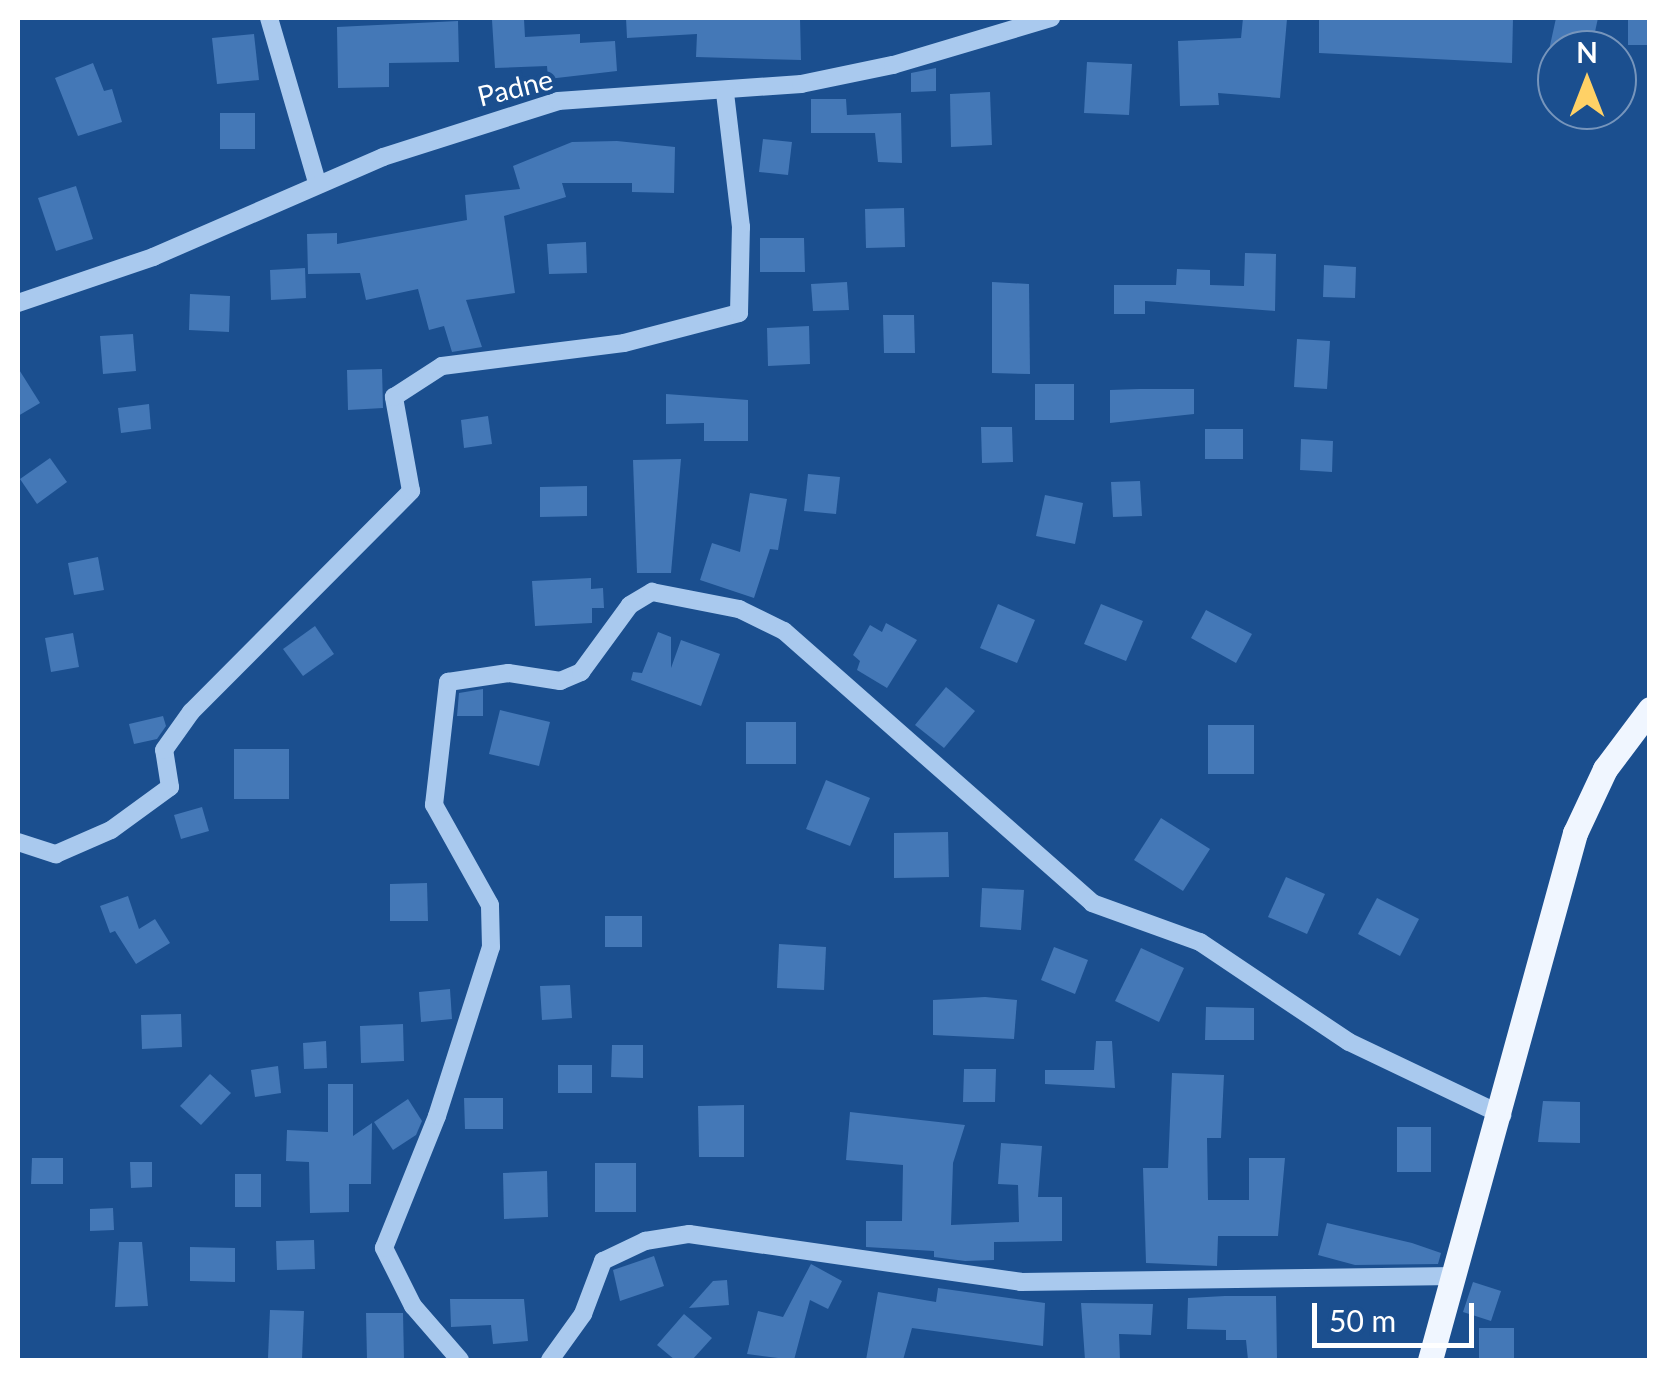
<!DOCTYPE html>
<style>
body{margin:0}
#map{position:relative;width:1667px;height:1378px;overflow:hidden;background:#1b4f8f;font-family:Lato,sans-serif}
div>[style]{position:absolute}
.building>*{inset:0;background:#4478b7}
.minor>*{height:18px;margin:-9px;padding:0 9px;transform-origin:9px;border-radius:9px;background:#a9c9ee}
.major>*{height:25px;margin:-12.5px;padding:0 12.5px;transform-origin:12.5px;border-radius:12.5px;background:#f0f6ff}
span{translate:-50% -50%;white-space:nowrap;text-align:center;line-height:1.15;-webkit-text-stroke:9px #1b4f8f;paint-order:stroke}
.street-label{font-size:28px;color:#fff}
.frame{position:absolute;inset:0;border:20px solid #fff;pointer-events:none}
.north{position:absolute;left:1537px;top:30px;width:100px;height:100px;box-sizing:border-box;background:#1b4f8f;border:2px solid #7695bc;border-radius:50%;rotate:0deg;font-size:28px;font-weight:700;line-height:40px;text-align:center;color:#fff}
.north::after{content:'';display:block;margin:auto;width:35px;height:45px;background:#ffd166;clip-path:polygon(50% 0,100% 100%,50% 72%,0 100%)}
.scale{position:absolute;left:1312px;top:1303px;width:162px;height:45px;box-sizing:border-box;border:5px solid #fff;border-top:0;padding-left:12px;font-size:30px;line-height:35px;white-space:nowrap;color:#fff;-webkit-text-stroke:8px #1b4f8f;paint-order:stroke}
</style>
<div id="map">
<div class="building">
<div style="clip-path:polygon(626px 18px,800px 18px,801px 60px,696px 57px,697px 34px,627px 38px)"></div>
<div style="clip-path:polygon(1243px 18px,1287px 19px,1280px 98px,1218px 93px,1219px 105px,1180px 106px,1178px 41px,1241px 38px)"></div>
<div style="clip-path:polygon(1319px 18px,1513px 18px,1512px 63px,1319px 53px)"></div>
<div style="clip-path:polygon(1556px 18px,1598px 18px,1591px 50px,1549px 50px)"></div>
<div style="clip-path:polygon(1628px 18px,1650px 18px,1650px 45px,1628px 45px)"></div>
<div style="clip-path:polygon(524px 19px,525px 37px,580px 34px,580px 43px,615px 41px,617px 71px,548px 79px,547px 66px,495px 68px,492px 20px)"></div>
<div style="clip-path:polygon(458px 21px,459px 62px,389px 63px,389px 87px,338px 88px,337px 27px)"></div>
<div style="clip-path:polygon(254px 34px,259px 80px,217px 84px,212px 38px)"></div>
<div style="clip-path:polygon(1087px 62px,1132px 64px,1129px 115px,1084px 113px)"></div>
<div style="clip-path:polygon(93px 63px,104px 91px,112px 89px,122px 122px,78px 136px,55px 78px)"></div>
<div style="clip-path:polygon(936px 68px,936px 91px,911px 92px,911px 73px)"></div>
<div style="clip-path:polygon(990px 92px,992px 145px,951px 147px,950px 94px)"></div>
<div style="clip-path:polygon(811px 99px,846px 99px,847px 115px,901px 113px,902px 163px,878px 162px,875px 133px,811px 133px)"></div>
<div style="clip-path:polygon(220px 113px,255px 113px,255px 149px,220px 149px)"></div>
<div style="clip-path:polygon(763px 139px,792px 142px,788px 175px,759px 172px)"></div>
<div style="clip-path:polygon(617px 141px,675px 147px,674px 193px,632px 192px,632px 183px,562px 183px,566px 197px,504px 216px,515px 293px,466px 300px,482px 347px,452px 352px,444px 326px,429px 330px,418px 289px,366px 300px,360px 273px,308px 274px,307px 234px,337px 233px,337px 244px,467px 220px,465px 195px,520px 189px,513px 166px,572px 142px)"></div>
<div style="clip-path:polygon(76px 186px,93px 239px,56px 251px,38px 198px)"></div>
<div style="clip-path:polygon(904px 208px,905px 247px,866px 248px,865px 209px)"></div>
<div style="clip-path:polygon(760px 238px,804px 238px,805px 272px,760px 272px)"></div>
<div style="clip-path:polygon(586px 242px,587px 273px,549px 274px,547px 244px)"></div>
<div style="clip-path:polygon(1245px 253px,1276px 254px,1275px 311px,1145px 301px,1145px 314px,1114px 314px,1114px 285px,1176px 285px,1177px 269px,1210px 270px,1210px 285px,1244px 286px)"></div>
<div style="clip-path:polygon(1324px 265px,1356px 267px,1355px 298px,1323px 297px)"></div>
<div style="clip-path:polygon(305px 268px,306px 298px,271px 300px,270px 270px)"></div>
<div style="clip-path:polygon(847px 282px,849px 310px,813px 311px,811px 284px)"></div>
<div style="clip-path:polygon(992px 282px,1029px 284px,1030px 374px,992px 373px)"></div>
<div style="clip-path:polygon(190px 294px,230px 296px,229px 332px,189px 330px)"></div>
<div style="clip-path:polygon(883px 315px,914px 315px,915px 353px,884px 353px)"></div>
<div style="clip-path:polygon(809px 326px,810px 364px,768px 366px,767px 328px)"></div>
<div style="clip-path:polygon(133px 334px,136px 371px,103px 374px,100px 336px)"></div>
<div style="clip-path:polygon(1297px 339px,1330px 341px,1327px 389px,1294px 387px)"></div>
<div style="clip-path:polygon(18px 368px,40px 403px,18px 416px)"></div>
<div style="clip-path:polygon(382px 369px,383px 408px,348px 410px,347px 370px)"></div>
<div style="clip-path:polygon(1035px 384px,1074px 384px,1074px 420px,1035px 420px)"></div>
<div style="clip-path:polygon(1139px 389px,1194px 389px,1194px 414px,1110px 423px,1110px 390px)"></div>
<div style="clip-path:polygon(666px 394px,748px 400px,748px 441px,704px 441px,704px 423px,666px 424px)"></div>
<div style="clip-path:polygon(149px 404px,151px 429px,121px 433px,118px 408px)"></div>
<div style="clip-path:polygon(488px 416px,492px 444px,464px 448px,461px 420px)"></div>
<div style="clip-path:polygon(981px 427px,1012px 427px,1013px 462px,982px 463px)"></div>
<div style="clip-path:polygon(1205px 429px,1243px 429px,1243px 459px,1205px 459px)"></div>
<div style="clip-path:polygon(1301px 439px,1333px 441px,1332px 472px,1300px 470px)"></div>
<div style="clip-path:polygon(50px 458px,67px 482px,37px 504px,20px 479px)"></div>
<div style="clip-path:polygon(681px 459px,671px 573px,637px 573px,633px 460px)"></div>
<div style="clip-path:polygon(808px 474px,840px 477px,836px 514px,804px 511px)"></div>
<div style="clip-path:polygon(1140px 481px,1142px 516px,1113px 517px,1111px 482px)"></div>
<div style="clip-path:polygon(587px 486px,587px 516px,540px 517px,540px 487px)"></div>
<div style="clip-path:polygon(750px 493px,787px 499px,778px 550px,770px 549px,754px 598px,700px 580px,712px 543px,740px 552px)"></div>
<div style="clip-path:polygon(1045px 495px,1083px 503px,1075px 544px,1036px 536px)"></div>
<div style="clip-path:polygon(98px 557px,104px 590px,74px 595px,68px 563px)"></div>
<div style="clip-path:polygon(591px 578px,591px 589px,603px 588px,604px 608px,592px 608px,592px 623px,535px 626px,532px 581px)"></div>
<div style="clip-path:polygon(998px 604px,1035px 620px,1017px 663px,980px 648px)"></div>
<div style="clip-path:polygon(1101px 604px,1143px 621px,1126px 661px,1084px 644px)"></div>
<div style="clip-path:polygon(1206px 610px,1252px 634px,1236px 663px,1191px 638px)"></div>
<div style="clip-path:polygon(886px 623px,917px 640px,887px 688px,857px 670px,860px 661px,853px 655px,870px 625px,882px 632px)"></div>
<div style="clip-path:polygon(315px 626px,334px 654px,303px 676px,283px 649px)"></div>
<div style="clip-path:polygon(658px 632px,671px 637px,671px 668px,681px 640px,720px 654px,701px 706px,631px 680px,633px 672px,642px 673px)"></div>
<div style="clip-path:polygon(73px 633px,79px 667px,51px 672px,45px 638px)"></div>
<div style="clip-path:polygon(946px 687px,975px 711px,944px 748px,915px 725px)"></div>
<div style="clip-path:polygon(483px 689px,483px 716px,457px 716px,459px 693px)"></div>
<div style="clip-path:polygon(500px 710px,550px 722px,539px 766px,489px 754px)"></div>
<div style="clip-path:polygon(163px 716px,166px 726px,157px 739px,134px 744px,129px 724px)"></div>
<div style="clip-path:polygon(746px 722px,796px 722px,796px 764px,746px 764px)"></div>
<div style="clip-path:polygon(1208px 725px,1254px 725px,1254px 774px,1208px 774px)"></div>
<div style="clip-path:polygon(234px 749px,289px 749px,289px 799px,234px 799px)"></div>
<div style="clip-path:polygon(826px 780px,870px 798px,850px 846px,806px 829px)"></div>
<div style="clip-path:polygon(202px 807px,209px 831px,181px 839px,174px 815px)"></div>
<div style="clip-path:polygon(1161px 818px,1210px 849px,1183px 891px,1134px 860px)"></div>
<div style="clip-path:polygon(948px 832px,949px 877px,894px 878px,894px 833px)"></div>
<div style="clip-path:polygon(1286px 877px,1325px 894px,1307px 934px,1268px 917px)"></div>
<div style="clip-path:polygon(427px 883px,428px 921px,390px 921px,390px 884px)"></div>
<div style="clip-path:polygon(982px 888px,1024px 890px,1021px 930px,980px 927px)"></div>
<div style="clip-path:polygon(128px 896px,139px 929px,155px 919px,170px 943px,136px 964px,115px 931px,110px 933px,100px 906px)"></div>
<div style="clip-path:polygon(1377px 898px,1419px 919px,1400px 956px,1358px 934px)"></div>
<div style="clip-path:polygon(605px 916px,642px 916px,642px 947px,605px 947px)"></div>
<div style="clip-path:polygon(779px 944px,826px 947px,824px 990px,777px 988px)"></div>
<div style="clip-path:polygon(1054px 947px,1088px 960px,1075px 994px,1041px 980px)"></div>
<div style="clip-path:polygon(1141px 948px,1184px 968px,1159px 1022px,1115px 1001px)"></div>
<div style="clip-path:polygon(570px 985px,572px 1018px,542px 1020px,540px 986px)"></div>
<div style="clip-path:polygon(450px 989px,452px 1019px,421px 1022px,419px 992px)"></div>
<div style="clip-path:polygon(985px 997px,1017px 1000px,1014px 1039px,933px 1035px,933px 1000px)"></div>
<div style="clip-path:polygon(1206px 1007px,1254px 1008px,1254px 1040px,1205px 1040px)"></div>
<div style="clip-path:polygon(181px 1014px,182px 1047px,142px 1049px,141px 1015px)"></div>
<div style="clip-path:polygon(403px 1024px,404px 1061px,361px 1063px,360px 1026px)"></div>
<div style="clip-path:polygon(326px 1041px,327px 1068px,304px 1069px,303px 1043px)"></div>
<div style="clip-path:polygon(1096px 1041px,1112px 1041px,1115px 1088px,1045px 1084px,1045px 1070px,1094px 1070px)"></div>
<div style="clip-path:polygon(612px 1045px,643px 1045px,643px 1078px,611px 1077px)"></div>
<div style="clip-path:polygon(558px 1065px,592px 1065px,592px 1093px,558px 1093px)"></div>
<div style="clip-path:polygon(278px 1066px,281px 1093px,255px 1097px,251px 1070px)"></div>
<div style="clip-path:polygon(964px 1069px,996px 1069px,995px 1102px,963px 1102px)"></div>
<div style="clip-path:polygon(1172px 1073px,1224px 1075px,1221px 1138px,1207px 1138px,1208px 1200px,1249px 1200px,1249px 1158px,1285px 1158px,1278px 1236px,1218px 1236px,1217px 1266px,1146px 1263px,1143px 1168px,1168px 1168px)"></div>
<div style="clip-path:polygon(210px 1074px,231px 1093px,201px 1125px,180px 1106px)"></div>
<div style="clip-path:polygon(328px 1084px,353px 1084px,353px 1136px,372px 1123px,371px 1184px,349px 1184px,349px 1212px,310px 1213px,309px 1162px,286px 1161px,287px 1130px,328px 1132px)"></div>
<div style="clip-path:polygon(464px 1098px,503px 1098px,503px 1129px,465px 1129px)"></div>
<div style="clip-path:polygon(408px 1099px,422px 1121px,416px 1135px,393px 1150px,374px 1122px)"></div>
<div style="clip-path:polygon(1543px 1101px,1580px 1102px,1580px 1143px,1538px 1142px)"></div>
<div style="clip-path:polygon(744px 1105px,744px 1157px,699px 1157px,698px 1106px)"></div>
<div style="clip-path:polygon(850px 1112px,965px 1125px,953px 1163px,951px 1225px,1019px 1222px,1018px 1185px,998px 1184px,1001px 1143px,1042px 1146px,1038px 1197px,1062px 1197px,1062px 1241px,994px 1242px,994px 1260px,965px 1261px,934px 1257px,934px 1251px,866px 1247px,866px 1221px,902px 1221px,903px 1165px,846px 1160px)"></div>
<div style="clip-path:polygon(1397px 1127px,1431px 1127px,1431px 1172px,1397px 1172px)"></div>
<div style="clip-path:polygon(32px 1158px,63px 1158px,63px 1184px,31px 1184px)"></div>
<div style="clip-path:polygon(130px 1162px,152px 1162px,152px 1187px,131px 1188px)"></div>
<div style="clip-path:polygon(595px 1163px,636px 1163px,636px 1212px,595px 1212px)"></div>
<div style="clip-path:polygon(547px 1171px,548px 1217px,504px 1219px,503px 1173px)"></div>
<div style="clip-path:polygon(235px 1174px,261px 1174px,261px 1207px,235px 1207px)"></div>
<div style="clip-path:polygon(113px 1208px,114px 1230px,90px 1231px,90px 1209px)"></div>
<div style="clip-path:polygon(1327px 1223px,1412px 1243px,1441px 1253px,1438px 1264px,1355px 1265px,1318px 1255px)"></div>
<div style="clip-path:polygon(314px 1240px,315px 1269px,277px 1270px,276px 1241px)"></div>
<div style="clip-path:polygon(119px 1242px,142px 1242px,148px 1306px,115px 1307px)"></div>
<div style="clip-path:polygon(190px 1247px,235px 1248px,235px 1282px,190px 1281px)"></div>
<div style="clip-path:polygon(654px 1256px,664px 1286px,620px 1301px,613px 1270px)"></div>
<div style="clip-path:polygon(811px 1264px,842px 1281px,828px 1309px,810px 1300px,794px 1360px,747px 1354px,758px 1311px,783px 1317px)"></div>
<div style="clip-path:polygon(727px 1280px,729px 1305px,689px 1308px,713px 1281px)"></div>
<div style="clip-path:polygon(1473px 1282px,1501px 1291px,1491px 1321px,1463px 1312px)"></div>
<div style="clip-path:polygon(938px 1288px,1045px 1303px,1043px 1346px,912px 1328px,903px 1360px,866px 1360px,878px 1292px,936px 1302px)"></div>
<div style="clip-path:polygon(1225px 1296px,1276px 1296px,1277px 1360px,1248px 1360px,1246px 1340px,1226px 1340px,1226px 1330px,1187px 1329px,1188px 1298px)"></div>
<div style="clip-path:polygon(450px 1299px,524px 1299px,528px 1341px,493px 1344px,491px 1325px,451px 1327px)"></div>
<div style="clip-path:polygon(1081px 1303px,1153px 1304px,1151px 1335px,1119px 1334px,1120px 1360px,1085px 1360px)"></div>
<div style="clip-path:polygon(270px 1310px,304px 1311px,302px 1359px,268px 1358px)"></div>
<div style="clip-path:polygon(366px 1313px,403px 1313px,404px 1360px,367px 1360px)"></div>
<div style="clip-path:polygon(684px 1314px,712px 1338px,692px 1360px,675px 1360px,657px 1345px)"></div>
<div style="clip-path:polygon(1479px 1328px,1514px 1328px,1514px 1360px,1479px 1360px)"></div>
</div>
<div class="minor">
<div style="left:269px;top:18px;width:171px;rotate:73.7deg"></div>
<div style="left:18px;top:303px;width:143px;rotate:-18.8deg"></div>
<div style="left:153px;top:257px;width:251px;rotate:-23.5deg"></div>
<div style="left:383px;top:157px;width:184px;rotate:-17.7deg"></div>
<div style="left:558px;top:101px;width:244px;rotate:-4deg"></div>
<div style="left:801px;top:84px;width:94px;rotate:-11.7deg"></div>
<div style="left:893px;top:65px;width:165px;rotate:-16.6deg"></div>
<div style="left:18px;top:842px;width:40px;rotate:18deg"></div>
<div style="left:56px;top:854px;width:60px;rotate:-23.6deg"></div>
<div style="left:111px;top:830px;width:73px;rotate:-36.1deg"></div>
<div style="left:170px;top:787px;width:37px;rotate:-99deg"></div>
<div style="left:164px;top:750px;width:47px;rotate:-54.6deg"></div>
<div style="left:191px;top:712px;width:312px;rotate:-45.1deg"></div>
<div style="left:411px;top:491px;width:96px;rotate:-100.3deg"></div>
<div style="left:394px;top:397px;width:57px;rotate:-32.9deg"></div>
<div style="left:442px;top:366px;width:183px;rotate:-7.2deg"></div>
<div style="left:624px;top:343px;width:119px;rotate:-14.6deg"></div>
<div style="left:739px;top:313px;width:86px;rotate:-88.7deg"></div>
<div style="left:741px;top:227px;width:135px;rotate:-96.8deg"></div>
<div style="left:460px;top:1360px;width:72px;rotate:-131deg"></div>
<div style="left:413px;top:1306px;width:65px;rotate:-116.6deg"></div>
<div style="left:384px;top:1248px;width:142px;rotate:-68.1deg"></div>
<div style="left:437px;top:1116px;width:177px;rotate:-72.3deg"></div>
<div style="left:491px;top:947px;width:42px;rotate:-91.4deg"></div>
<div style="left:490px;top:905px;width:115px;rotate:-119.2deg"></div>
<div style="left:434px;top:805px;width:124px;rotate:-83.5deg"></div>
<div style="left:448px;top:682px;width:61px;rotate:-8.5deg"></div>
<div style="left:508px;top:673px;width:53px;rotate:8.7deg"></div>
<div style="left:560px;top:681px;width:23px;rotate:-23deg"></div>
<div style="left:581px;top:672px;width:83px;rotate:-53.8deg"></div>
<div style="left:630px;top:605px;width:26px;rotate:-31deg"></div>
<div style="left:652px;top:592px;width:89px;rotate:11.1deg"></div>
<div style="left:739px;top:609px;width:50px;rotate:26.1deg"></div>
<div style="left:784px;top:631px;width:411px;rotate:41.4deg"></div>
<div style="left:1092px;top:903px;width:115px;rotate:19.9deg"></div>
<div style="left:1200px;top:942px;width:179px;rotate:33.9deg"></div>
<div style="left:1349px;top:1042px;width:170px;rotate:25.5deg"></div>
<div style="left:550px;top:1360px;width:57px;rotate:-54.3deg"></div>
<div style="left:583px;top:1314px;width:57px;rotate:-69.3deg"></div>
<div style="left:603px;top:1261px;width:47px;rotate:-25.5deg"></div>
<div style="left:645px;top:1241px;width:45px;rotate:-9deg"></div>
<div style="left:689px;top:1234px;width:335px;rotate:8.2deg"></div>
<div style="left:1021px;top:1282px;width:434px;rotate:-0.8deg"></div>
</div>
<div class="major">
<div style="left:1430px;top:1360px;width:547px;rotate:-74.62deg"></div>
<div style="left:1575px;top:833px;width:71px;rotate:-64.9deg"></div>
<div style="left:1605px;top:769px;width:75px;rotate:-53.1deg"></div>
</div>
<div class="street-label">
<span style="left:515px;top:87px;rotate:-14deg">Padne</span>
</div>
<div class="frame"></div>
<div class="north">N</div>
<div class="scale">50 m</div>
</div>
